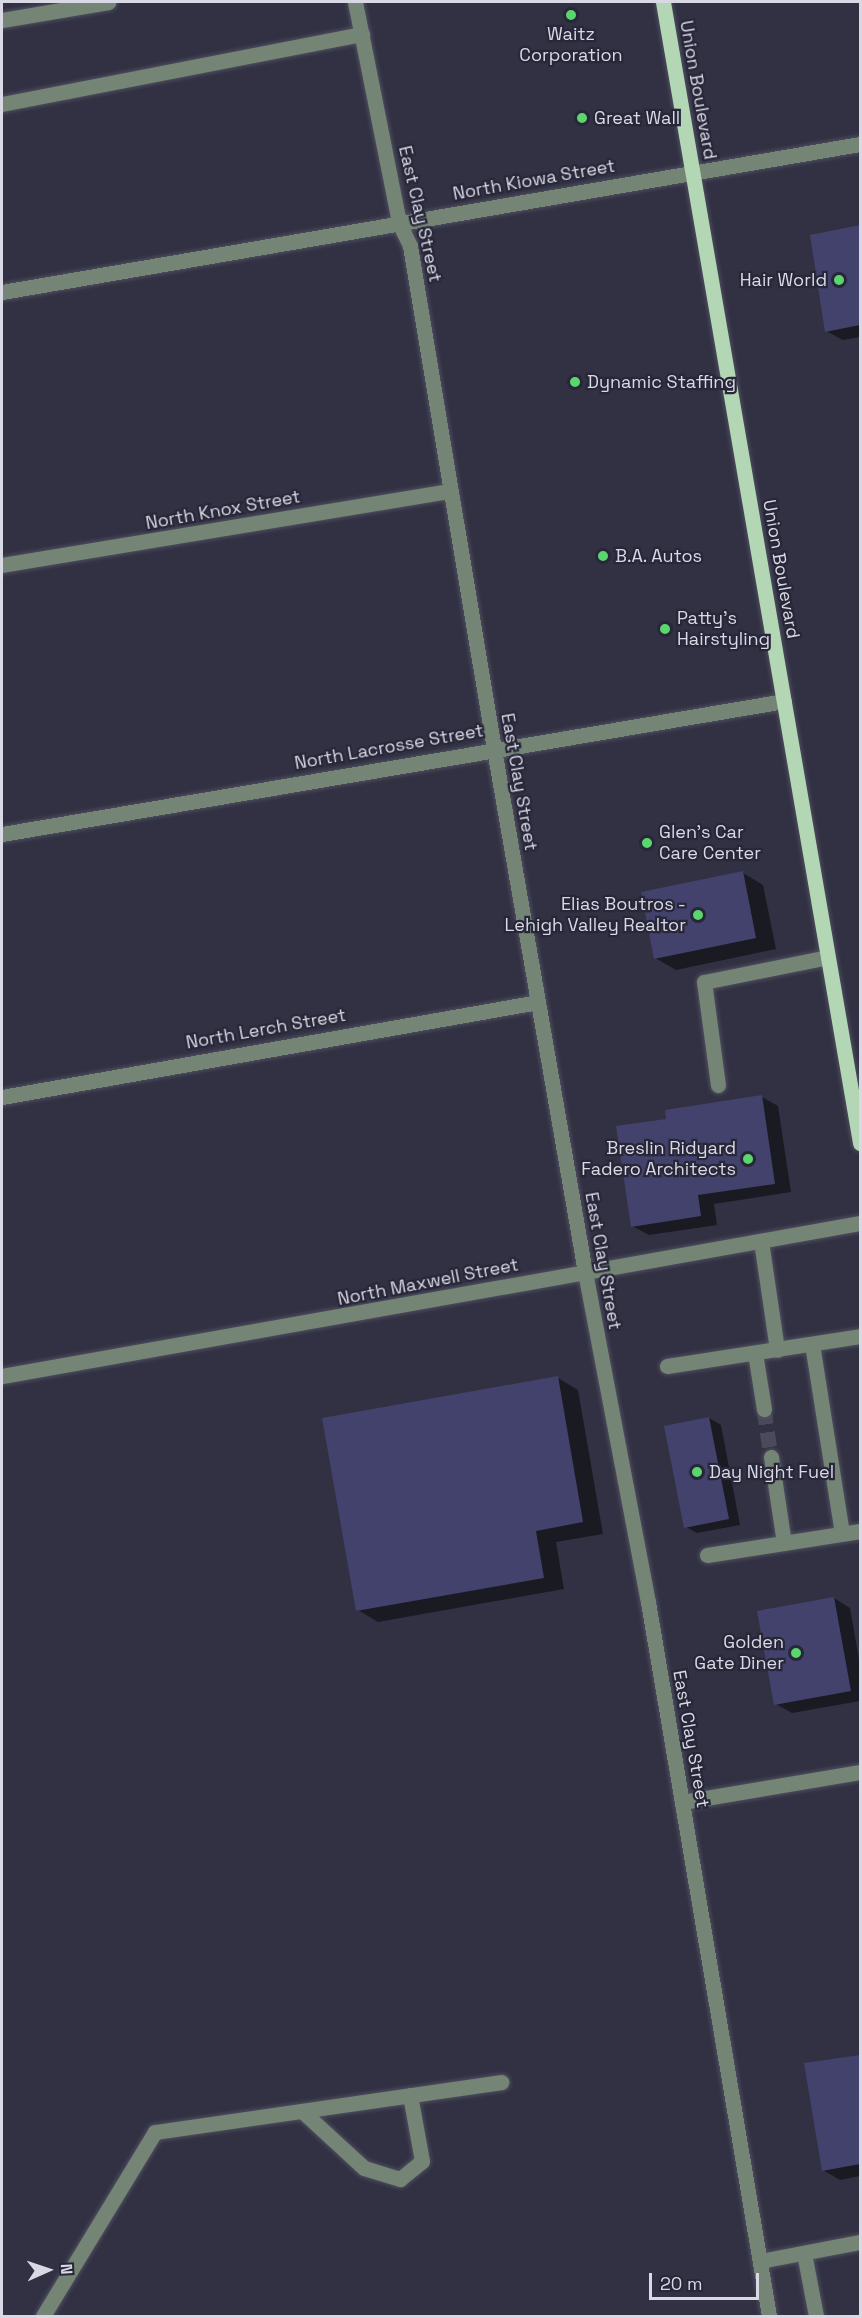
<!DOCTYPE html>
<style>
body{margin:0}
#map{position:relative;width:862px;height:2318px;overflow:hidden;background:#313143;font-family:"Space Grotesk",sans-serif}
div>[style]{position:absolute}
.shadow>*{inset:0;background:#0007}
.building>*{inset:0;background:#42426c}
.minor-tunnel>*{height:15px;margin-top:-7.5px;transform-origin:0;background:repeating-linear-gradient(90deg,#4a4a5b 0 15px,transparent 0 23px)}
.roads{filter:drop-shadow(0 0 2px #4f4f60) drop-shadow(0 0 2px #4f4f60)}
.minor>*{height:15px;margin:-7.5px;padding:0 7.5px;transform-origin:7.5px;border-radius:7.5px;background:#748575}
.major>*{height:15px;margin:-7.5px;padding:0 7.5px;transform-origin:7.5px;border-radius:7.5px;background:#b3d7b5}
.dots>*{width:16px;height:16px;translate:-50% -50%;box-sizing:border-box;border:3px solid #272739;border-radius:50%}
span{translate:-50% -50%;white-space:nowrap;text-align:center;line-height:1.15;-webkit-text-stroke:4.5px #272739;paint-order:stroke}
.poi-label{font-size:18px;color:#d9d9e5}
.left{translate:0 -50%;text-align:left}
.right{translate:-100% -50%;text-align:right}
.street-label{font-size:18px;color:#d9d9e5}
.frame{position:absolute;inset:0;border:3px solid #d9d9e5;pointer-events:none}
.north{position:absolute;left:18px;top:2240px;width:60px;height:60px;-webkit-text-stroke:4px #272739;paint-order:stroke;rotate:87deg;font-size:16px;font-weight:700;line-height:24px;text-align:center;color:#d9d9e5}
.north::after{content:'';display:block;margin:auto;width:21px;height:27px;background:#d9d9e5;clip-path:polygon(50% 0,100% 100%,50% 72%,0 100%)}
.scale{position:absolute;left:649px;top:2273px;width:110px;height:27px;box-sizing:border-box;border:3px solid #d9d9e5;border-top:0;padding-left:8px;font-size:18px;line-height:21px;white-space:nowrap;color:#d9d9e5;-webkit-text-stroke:4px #272739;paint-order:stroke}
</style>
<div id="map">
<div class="shadow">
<div style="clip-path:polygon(860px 226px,860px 337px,843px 340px,826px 331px,812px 236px)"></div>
<div style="clip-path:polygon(743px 873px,763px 885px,776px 949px,676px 970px,655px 958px)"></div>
<div style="clip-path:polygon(762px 1097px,778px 1106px,791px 1192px,714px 1204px,717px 1225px,649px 1235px,632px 1226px,668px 1120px)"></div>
<div style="clip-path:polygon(558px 1378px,578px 1390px,603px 1534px,556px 1542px,564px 1589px,378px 1622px,358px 1610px)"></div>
<div style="clip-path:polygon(709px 1418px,721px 1425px,740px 1525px,697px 1533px,686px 1527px)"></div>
<div style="clip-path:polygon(834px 1598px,850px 1608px,860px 1665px,860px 1701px,792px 1713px,776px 1704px)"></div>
<div style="clip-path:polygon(860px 2057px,860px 2176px,840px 2180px,823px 2170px,806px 2064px)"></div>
</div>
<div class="building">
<div style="clip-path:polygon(860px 225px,860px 325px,825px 332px,810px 235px)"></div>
<div style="clip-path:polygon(743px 871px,756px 938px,654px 959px,641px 892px)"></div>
<div style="clip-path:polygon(762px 1095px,775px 1184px,698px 1195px,701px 1216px,631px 1227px,616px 1126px,666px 1119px,665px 1110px)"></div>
<div style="clip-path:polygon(558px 1376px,583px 1522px,536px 1531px,544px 1578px,356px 1611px,322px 1418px)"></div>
<div style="clip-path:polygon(709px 1417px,729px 1519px,684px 1528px,664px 1426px)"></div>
<div style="clip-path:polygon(834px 1597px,851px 1691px,774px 1705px,757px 1611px)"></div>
<div style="clip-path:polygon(860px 2055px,860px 2164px,822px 2171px,804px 2063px)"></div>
</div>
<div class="minor-tunnel">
<div style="left:764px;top:1409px;width:49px;rotate:81.7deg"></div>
</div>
<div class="roads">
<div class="minor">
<div style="left:355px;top:2px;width:225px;rotate:78.7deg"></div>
<div style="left:399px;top:223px;width:25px;rotate:64deg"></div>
<div style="left:410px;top:246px;width:510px;rotate:80.52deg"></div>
<div style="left:494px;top:749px;width:531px;rotate:80.13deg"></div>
<div style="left:585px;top:1272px;width:336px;rotate:79.2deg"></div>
<div style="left:648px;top:1602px;width:724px;rotate:80.38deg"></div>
<div style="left:2px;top:20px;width:108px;rotate:-9.6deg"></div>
<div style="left:2px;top:104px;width:367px;rotate:-11deg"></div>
<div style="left:2px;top:292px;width:871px;rotate:-9.79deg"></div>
<div style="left:2px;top:565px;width:454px;rotate:-9.4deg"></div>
<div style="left:2px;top:834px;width:793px;rotate:-9.65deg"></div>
<div style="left:718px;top:1085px;width:104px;rotate:-97.7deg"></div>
<div style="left:704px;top:982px;width:126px;rotate:-11.4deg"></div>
<div style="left:2px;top:1097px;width:544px;rotate:-10.05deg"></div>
<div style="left:761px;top:1241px;width:110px;rotate:81.6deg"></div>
<div style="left:812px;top:1344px;width:192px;rotate:81deg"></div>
<div style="left:755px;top:1353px;width:57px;rotate:80.9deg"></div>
<div style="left:667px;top:1366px;width:195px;rotate:-8.8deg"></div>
<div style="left:2px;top:1376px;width:872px;rotate:-10.11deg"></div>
<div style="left:771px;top:1457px;width:87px;rotate:81.4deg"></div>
<div style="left:707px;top:1555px;width:155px;rotate:-8.9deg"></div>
<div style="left:682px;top:1802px;width:181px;rotate:-9.6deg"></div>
<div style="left:302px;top:2111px;width:84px;rotate:42.6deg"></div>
<div style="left:364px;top:2168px;width:38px;rotate:17deg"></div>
<div style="left:400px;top:2179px;width:28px;rotate:-39deg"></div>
<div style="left:422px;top:2161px;width:67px;rotate:-100.3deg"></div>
<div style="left:804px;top:2253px;width:64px;rotate:79.2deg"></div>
<div style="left:760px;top:2261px;width:102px;rotate:-10.8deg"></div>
<div style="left:43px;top:2316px;width:215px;rotate:-58.7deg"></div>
<div style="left:155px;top:2132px;width:350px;rotate:-8.2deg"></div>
</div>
<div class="major">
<div style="left:663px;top:2px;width:1158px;rotate:80.2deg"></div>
</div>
</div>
<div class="dots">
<div style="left:571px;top:15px;background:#5bd56e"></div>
<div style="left:582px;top:118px;background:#5bd56e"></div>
<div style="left:839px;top:280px;background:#5bd56e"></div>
<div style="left:575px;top:382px;background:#5bd56e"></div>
<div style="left:603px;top:556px;background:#5bd56e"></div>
<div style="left:665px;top:629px;background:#5bd56e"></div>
<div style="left:647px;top:843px;background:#5bd56e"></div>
<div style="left:698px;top:915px;background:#5bd56e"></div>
<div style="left:748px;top:1159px;background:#5bd56e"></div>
<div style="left:697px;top:1472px;background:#5bd56e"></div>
<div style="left:796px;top:1653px;background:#5bd56e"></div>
</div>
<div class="poi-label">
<span style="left:571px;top:45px">Waitz<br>Corporation</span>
<span class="left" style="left:594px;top:118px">Great Wall</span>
<span class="right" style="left:827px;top:280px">Hair World</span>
<span class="left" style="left:587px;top:382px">Dynamic Staffing</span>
<span class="left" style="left:615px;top:556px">B.A. Autos</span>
<span class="left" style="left:677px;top:629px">Patty's<br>Hairstyling</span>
<span class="left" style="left:659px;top:843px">Glen's Car<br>Care Center</span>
<span class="right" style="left:686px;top:915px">Elias Boutros -<br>Lehigh Valley Realtor</span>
<span class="right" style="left:736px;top:1159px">Breslin Ridyard<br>Fadero Architects</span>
<span class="left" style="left:709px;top:1472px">Day Night Fuel</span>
<span class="right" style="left:784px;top:1653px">Golden<br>Gate Diner</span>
</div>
<div class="street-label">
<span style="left:698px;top:90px;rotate:80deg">Union Boulevard</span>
<span style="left:534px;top:180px;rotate:-10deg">North Kiowa Street</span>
<span style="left:420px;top:214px;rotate:77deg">East Clay Street</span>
<span style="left:223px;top:510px;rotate:-10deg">North Knox Street</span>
<span style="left:781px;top:569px;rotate:80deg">Union Boulevard</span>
<span style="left:389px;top:747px;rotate:-10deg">North Lacrosse Street</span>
<span style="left:519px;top:782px;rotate:80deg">East Clay Street</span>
<span style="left:266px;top:1029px;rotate:-10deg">North Lerch Street</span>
<span style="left:603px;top:1261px;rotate:80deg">East Clay Street</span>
<span style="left:428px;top:1282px;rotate:-11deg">North Maxwell Street</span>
<span style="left:691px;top:1739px;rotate:80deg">East Clay Street</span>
</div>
<div class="frame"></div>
<div class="north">N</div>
<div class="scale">20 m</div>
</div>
